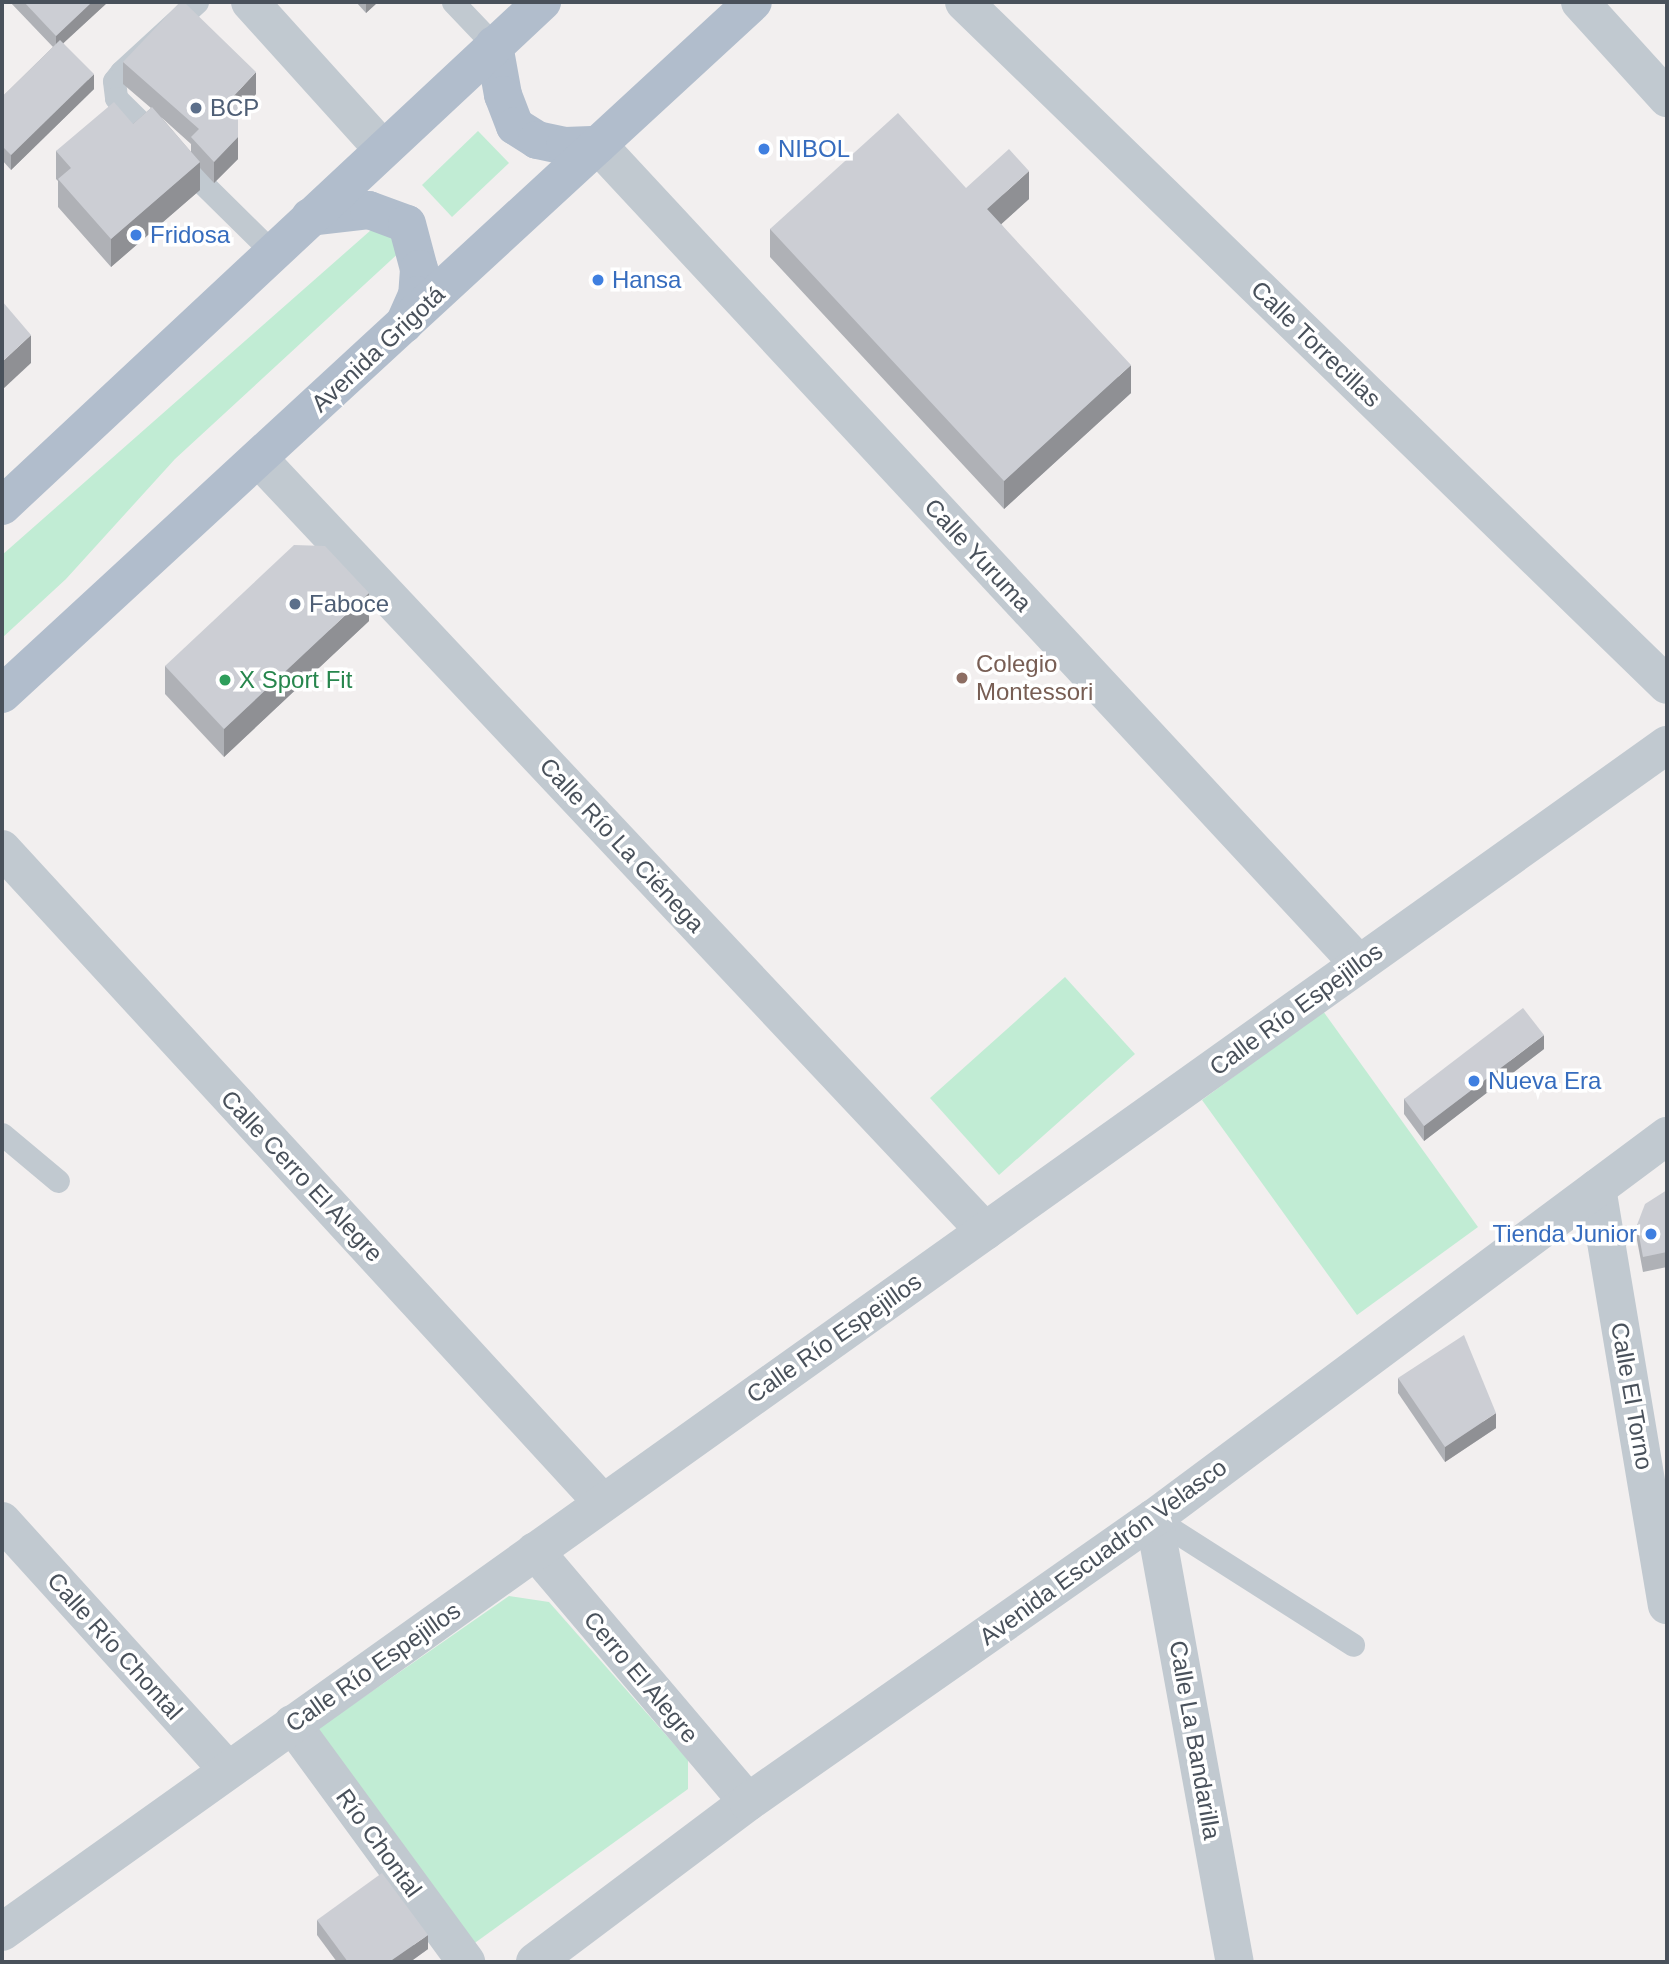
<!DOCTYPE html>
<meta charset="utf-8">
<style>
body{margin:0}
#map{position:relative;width:1669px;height:1964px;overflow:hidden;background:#f2efef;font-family:Arial,sans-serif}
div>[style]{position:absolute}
.green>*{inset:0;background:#c1ecd4}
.service>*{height:23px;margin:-11.5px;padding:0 11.5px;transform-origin:11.5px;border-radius:11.5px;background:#c1c9d0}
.minor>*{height:38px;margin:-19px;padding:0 19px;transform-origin:19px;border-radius:19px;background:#c1c9d0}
.tertiary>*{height:38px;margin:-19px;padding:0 19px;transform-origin:19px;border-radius:19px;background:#c1c9d0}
.primary>*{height:38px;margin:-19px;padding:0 19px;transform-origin:19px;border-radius:19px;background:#b1bdcc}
.wall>*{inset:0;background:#afb1b6}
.shaded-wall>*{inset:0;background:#8f9094}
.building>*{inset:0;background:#ccced4}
.dots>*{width:19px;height:19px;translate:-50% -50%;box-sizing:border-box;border:4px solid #fff;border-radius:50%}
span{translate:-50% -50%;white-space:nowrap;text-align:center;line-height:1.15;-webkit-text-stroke:7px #fff;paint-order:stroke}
.service-label{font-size:24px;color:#4e5e75}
.left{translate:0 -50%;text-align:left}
.shop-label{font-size:24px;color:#366cbe}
.right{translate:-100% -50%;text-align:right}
.street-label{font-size:24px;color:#49515b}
.education-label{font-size:24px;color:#785e54}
.leisure-label{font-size:24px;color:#27864d}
.frame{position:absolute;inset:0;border:4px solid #49515b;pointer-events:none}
</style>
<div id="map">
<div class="green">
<div style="clip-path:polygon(478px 131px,509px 163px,452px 217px,422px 185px)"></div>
<div style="clip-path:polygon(384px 226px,403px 249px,175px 459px,66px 579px,2px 638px,2px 555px,371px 230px)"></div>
<div style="clip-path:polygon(1065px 977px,1135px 1054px,999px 1175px,930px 1098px)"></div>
<div style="clip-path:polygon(1323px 1011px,1478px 1227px,1357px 1315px,1202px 1100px)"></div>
<div style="clip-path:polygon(509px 1596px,549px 1602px,688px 1760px,688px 1789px,472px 1945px,312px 1733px)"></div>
</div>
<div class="service">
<div style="left:197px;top:2px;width:103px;rotate:137.4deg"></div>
<div style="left:121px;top:72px;width:11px;rotate:128deg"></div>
<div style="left:114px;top:81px;width:17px;rotate:83deg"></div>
<div style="left:116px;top:98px;width:221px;rotate:44.6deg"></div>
<div style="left:453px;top:2px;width:59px;rotate:46.4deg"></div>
<div style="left:2px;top:1134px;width:73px;rotate:40deg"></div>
<div style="left:1154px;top:1518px;width:236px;rotate:32.5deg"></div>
</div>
<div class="minor">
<div style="left:964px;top:2px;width:980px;rotate:44.17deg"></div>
<div style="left:1580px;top:2px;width:130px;rotate:47.8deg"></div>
<div style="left:598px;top:145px;width:1118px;rotate:47.1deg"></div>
<div style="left:259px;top:459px;width:1060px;rotate:46.76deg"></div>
<div style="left:2px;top:849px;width:888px;rotate:47.42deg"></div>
<div style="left:1597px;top:1188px;width:423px;rotate:80.5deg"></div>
<div style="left:1154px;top:1518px;width:451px;rotate:79.7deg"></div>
<div style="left:2px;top:1521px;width:336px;rotate:47.8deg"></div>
<div style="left:535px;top:1551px;width:329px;rotate:49.7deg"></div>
<div style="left:292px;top:1724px;width:295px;rotate:53.8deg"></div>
<div style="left:2px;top:1932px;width:2045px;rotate:-35.49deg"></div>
</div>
<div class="tertiary">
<div style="left:250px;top:2px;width:198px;rotate:47.9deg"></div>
<div style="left:535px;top:1962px;width:266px;rotate:-36.9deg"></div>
<div style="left:748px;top:1802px;width:495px;rotate:-35deg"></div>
<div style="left:1154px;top:1518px;width:640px;rotate:-36.67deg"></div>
</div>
<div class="primary">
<div style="left:494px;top:45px;width:51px;rotate:79.8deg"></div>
<div style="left:503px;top:95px;width:33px;rotate:69deg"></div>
<div style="left:515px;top:126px;width:26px;rotate:32deg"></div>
<div style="left:537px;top:140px;width:29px;rotate:12deg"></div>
<div style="left:565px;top:146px;width:33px;rotate:-2deg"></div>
<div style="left:310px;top:217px;width:59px;rotate:-6.8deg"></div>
<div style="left:369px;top:210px;width:40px;rotate:20.2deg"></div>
<div style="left:407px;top:224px;width:47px;rotate:75.1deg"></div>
<div style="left:419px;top:269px;width:26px;rotate:94deg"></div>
<div style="left:417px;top:295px;width:32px;rotate:114deg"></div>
<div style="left:2px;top:506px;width:739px;rotate:-43.03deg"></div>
<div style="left:2px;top:694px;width:1021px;rotate:-42.66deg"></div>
</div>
<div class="wall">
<div style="clip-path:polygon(10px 2px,108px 2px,63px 43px,94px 89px,11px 170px,2px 160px,2px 97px,53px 47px)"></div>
<div style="clip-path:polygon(356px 2px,378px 2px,366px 13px)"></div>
<div style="clip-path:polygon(evenodd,123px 62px,256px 94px,238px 114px,238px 159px,214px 183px,200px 168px,200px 190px,111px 267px,58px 207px,58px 181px,56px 179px,56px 151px,133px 124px,151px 108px,123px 84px,123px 62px,161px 117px,191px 144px,191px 152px,161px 117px)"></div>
<div style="clip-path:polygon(966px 188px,1029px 199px,1001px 224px,1131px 393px,1004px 509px,770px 257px,770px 229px)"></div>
<div style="clip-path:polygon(369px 621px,224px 757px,165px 694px,165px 666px)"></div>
<div style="clip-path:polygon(1544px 1049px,1424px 1141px,1404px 1114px,1404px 1099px)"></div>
<div style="clip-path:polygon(1667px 1190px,1667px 1267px,1643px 1272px,1637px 1240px,1637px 1225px)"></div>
<div style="clip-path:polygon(1398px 1378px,1496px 1428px,1445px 1462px,1398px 1393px)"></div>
<div style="clip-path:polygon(317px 1920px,428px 1949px,410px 1962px,337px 1962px,317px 1935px)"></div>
</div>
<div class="shaded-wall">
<div style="clip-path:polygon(92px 2px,108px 2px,56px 50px,56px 36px)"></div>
<div style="clip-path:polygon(366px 2px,378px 2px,366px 13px)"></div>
<div style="clip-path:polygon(256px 72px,256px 94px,231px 121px,231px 99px)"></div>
<div style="clip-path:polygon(94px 74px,94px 89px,11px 170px,11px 155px)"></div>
<div style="clip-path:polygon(238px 137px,238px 159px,214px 183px,214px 162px)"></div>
<div style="clip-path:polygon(200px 162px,200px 190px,111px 267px,111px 239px)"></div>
<div style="clip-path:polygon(1029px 171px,1029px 199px,987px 237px,987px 209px)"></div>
<div style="clip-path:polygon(31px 335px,31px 363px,2px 390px,2px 362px)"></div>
<div style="clip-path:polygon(1131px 365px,1131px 393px,1004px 509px,1004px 481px)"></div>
<div style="clip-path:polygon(369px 593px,369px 621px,224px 757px,224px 729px)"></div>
<div style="clip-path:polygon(1544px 1035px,1544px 1049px,1424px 1141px,1424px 1126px)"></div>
<div style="clip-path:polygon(1496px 1413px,1496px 1428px,1445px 1462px,1445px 1447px)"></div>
<div style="clip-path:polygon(428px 1935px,428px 1949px,410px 1962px,389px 1962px)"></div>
</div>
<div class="building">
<div style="clip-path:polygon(24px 2px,92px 2px,56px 36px)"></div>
<div style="clip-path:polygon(180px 2px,184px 2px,256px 72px,231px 99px,238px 105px,238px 137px,214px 162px,191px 137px,199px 129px,123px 62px)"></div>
<div style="clip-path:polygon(60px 40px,94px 74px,11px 155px,2px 146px,2px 97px)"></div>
<div style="clip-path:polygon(114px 102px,133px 124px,152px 107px,200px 162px,111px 239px,58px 179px,71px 168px,56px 151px)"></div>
<div style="clip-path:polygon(898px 113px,966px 188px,1009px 149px,1029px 171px,987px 209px,1131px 365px,1004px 481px,770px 229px)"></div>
<div style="clip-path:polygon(2px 301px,31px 335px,2px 362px)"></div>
<div style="clip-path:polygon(294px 545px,325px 546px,369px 593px,224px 729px,165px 666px)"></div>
<div style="clip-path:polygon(1523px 1008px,1544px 1035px,1424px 1126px,1404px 1099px)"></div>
<div style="clip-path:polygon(1667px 1190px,1667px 1252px,1643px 1257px,1637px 1225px,1645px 1204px)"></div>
<div style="clip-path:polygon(1464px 1335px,1496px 1413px,1445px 1447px,1398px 1378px)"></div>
<div style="clip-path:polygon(382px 1873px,428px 1935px,389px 1962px,348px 1962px,317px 1920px)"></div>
</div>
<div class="dots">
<div style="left:196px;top:108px;background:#5c6f8a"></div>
<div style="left:764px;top:149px;background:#3f7fe0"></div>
<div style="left:136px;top:235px;background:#3f7fe0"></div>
<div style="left:598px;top:280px;background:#3f7fe0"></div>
<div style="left:295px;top:604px;background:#5c6f8a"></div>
<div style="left:962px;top:678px;background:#8d6e63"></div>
<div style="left:225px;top:680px;background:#2e9e5b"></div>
<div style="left:1474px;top:1081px;background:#3f7fe0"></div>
<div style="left:1651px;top:1234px;background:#3f7fe0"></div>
</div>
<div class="service-label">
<span class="left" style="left:210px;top:108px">BCP</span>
<span class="left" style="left:309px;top:604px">Faboce</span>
</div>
<div class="shop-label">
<span class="left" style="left:778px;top:149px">NIBOL</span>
<span class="left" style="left:150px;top:235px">Fridosa</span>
<span class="left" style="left:612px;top:280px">Hansa</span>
<span class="left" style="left:1488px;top:1081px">Nueva Era</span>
<span class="right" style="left:1637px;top:1234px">Tienda Junior</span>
</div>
<div class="street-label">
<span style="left:1316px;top:344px;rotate:44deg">Calle Torrecillas</span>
<span style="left:378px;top:349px;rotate:-43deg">Avenida Grigotá</span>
<span style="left:978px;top:555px;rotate:47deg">Calle Yuruma</span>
<span style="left:622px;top:845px;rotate:47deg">Calle Río La Ciénega</span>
<span style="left:1296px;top:1009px;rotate:-36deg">Calle Río Espejillos</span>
<span style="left:302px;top:1176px;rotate:47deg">Calle Cerro El Alegre</span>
<span style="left:834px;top:1338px;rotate:-35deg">Calle Río Espejillos</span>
<span style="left:1632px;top:1396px;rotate:80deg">Calle El Torno</span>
<span style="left:1103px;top:1552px;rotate:-36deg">Avenida Escuadrón Velasco</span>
<span style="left:115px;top:1646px;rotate:48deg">Calle Río Chontal</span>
<span style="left:373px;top:1667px;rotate:-35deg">Calle Río Espejillos</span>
<span style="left:641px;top:1677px;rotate:50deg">Cerro El Alegre</span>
<span style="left:1195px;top:1740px;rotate:80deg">Calle La Bandarilla</span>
<span style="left:379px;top:1843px;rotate:54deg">Río Chontal</span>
</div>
<div class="education-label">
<span class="left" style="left:976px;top:678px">Colegio<br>Montessori</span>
</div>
<div class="leisure-label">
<span class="left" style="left:239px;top:680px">X Sport Fit</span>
</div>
<div class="frame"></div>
</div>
